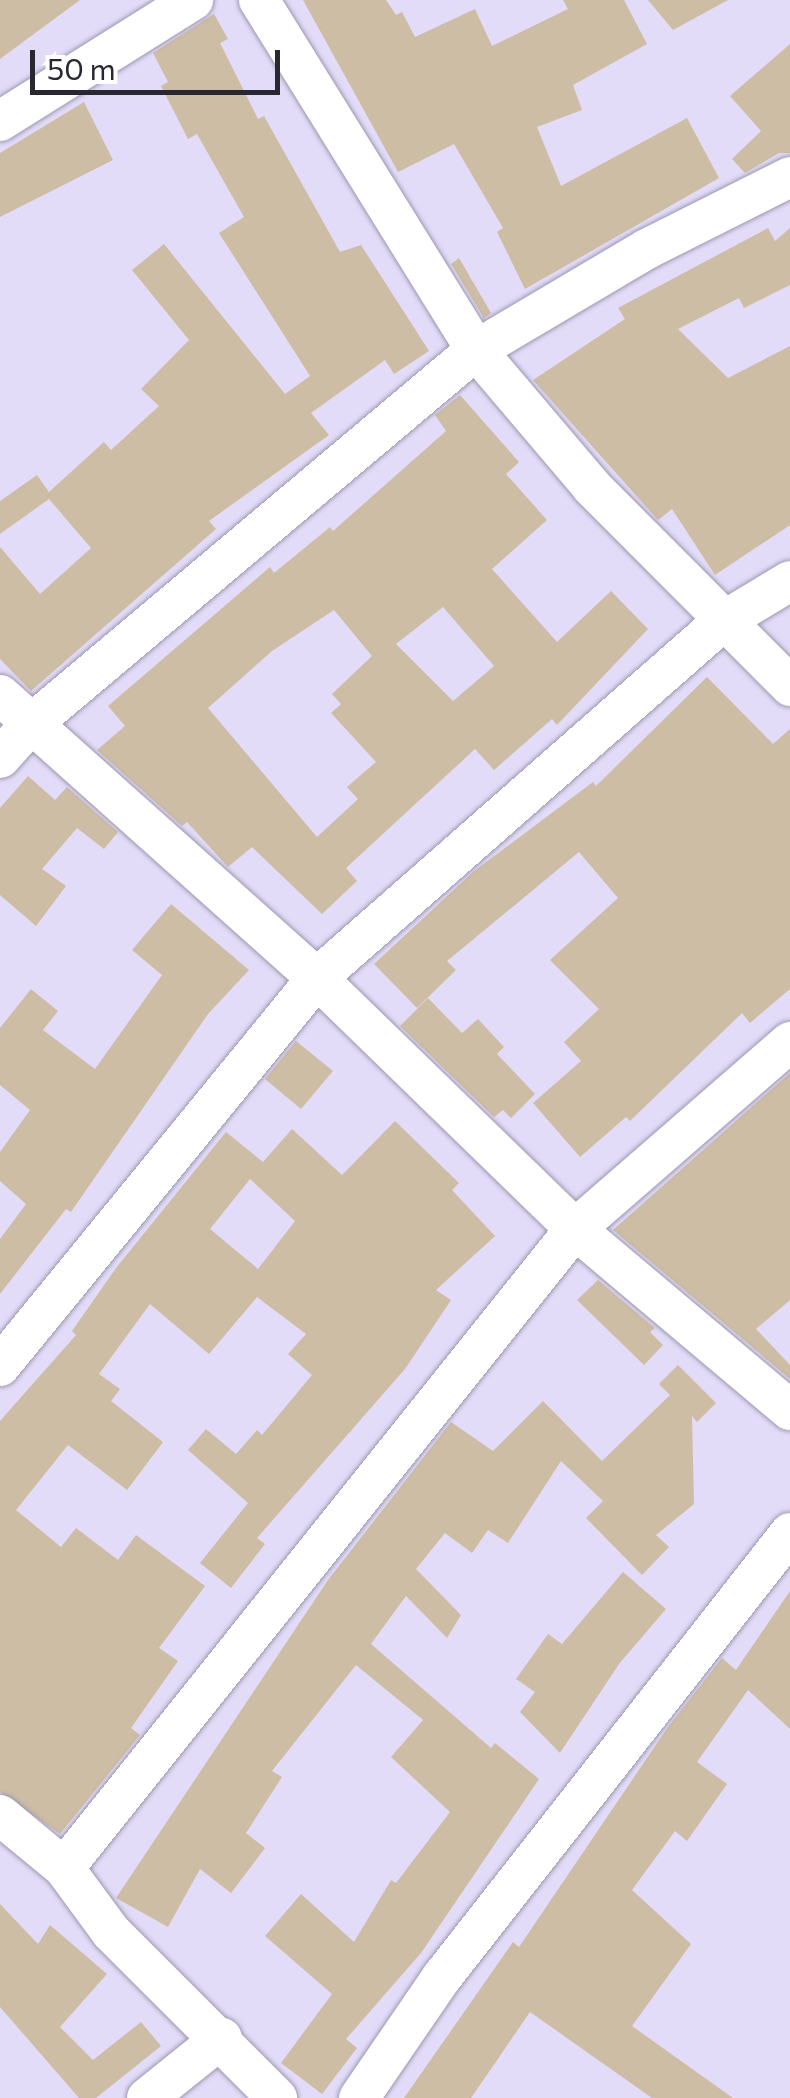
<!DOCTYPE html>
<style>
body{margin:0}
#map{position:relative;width:790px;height:2098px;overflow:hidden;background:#e2dcf8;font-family:Commissioner,sans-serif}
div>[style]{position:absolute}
.building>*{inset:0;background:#cdbda5}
.roads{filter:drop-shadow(0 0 2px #9c97b0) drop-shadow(0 0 2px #9c97b0)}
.minor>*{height:40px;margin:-20px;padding:0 20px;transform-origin:20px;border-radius:20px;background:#fff}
span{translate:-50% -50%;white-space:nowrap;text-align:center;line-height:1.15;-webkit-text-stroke:8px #fff;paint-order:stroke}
.scale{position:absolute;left:30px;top:50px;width:250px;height:45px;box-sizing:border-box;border:5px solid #292731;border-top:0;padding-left:12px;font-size:30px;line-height:35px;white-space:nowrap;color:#292731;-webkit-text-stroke:8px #fff;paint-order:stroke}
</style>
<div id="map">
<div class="building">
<div style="clip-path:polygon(0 0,80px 0,0 59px)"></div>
<div style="clip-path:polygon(303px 0,386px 0,396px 15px,402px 12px,415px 37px,475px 9px,492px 46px,568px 9px,563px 0,624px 0,647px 44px,573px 85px,582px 110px,537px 127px,561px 186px,687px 118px,719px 178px,525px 289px,497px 232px,503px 228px,454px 144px,398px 172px)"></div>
<div style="clip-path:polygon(648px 0,728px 0,673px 30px)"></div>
<div style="clip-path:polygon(214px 14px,228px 39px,220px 43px,258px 119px,264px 116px,340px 252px,361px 245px,429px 351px,394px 374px,385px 360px,311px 413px,329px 435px,209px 521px,216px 529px,31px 691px,0 659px,0 547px,40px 594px,91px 548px,49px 499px,0 534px,0 501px,37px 475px,49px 492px,104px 442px,111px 450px,159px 406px,141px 389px,189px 340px,132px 270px,164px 244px,285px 394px,310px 376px,219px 233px,244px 217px,197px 134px,188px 139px,161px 86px,168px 82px,153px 53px)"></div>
<div style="clip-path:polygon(790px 44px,790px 153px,779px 153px,745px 173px,732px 159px,761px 131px,730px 96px)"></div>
<div style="clip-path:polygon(84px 102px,113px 160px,0 217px,0 153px)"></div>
<div style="clip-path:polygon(768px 228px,775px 241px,790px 228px,790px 285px,744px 308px,739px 298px,678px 329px,728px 378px,790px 346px,790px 525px,715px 575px,672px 509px,658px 520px,533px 380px,625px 319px,618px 308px)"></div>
<div style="clip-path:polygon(459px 258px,491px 313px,484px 318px,451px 264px)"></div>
<div style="clip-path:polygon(evenodd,460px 395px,519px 462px,506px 474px,547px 520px,492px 569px,557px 642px,611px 591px,648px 629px,557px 725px,552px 719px,494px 770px,475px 749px,346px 868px,357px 881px,322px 914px,252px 847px,228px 867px,187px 822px,182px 826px,97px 750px,125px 726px,108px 706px,270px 567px,274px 573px,330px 527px,333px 531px,446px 431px,435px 415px,460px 395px,443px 607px,494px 666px,453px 701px,396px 644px,443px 607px,460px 395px,334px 610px,372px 656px,332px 694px,341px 704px,331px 713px,376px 762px,347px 787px,358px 799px,317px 837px,208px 708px,272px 651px,334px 610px)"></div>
<div style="clip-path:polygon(707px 677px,773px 744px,790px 729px,790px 989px,750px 1023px,742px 1013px,630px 1121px,626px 1117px,580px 1157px,533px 1103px,581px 1061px,564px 1042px,599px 1009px,550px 960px,618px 898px,579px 852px,447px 961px,456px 970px,417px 1008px,374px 964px,473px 872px,593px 782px,596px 786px)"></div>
<div style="clip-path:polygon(28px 776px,55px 800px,67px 787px,118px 832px,104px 849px,77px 828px,42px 869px,66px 886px,36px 926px,0 895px,0 808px)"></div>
<div style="clip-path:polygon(171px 904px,249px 970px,208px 1014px,71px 1212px,66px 1209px,0 1294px,0 1239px,26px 1204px,0 1181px,0 1152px,30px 1110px,0 1085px,0 1028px,31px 989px,58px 1011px,43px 1030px,95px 1069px,162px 975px,132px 950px)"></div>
<div style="clip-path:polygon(428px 998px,462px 1033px,478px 1019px,504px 1047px,497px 1054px,535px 1094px,511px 1118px,503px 1110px,494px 1117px,400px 1026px)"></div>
<div style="clip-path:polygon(296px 1041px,333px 1071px,301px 1109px,265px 1079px)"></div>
<div style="clip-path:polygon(790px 1073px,790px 1300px,756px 1329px,790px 1365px,790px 1379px,613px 1230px)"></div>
<div style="clip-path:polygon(evenodd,395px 1121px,459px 1183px,452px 1190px,495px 1236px,436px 1290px,451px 1300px,405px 1369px,257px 1538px,265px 1544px,231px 1588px,200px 1563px,248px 1503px,188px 1450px,206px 1429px,236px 1454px,257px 1430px,262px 1435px,312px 1375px,288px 1354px,306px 1334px,257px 1297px,209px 1354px,150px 1304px,99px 1374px,120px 1389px,111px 1401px,163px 1442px,127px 1490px,68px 1445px,16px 1510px,61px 1547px,76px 1528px,118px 1560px,136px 1535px,205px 1586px,159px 1648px,178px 1661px,131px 1728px,140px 1735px,60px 1834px,0 1792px,0 1421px,76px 1335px,72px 1331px,116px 1268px,226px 1132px,263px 1162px,292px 1129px,342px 1175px,395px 1121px,250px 1179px,295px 1221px,258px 1269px,210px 1229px,250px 1179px)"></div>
<div style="clip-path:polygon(598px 1280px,655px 1328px,650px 1332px,663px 1345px,644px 1365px,577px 1300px)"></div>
<div style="clip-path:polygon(678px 1365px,716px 1403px,697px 1422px,692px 1416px,694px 1504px,656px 1535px,669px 1547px,642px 1575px,586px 1518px,603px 1501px,561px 1461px,508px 1543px,488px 1530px,472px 1553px,445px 1533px,416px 1569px,461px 1615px,447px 1638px,406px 1596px,371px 1644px,491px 1748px,495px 1743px,539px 1779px,421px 1953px,346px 2039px,357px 2048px,322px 2094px,281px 2063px,332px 1994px,265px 1936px,301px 1894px,354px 1942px,391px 1880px,396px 1883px,450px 1812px,391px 1757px,423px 1720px,356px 1665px,272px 1771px,282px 1777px,246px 1833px,265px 1848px,231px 1893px,200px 1869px,168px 1927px,116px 1898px,328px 1580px,451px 1422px,493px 1451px,543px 1401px,602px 1461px,670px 1395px,659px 1384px)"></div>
<div style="clip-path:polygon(623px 1572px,666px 1609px,619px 1664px,560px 1753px,520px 1712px,535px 1692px,516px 1679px,548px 1634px,562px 1644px)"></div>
<div style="clip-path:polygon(790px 1591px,790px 1729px,748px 1690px,697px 1762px,727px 1784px,687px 1841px,675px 1831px,632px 1890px,691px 1944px,632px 2026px,733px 2098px,652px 2098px,530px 2012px,471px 2098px,404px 2098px,513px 1942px,519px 1947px,668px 1727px,722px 1658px,736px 1670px)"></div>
<div style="clip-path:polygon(0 1904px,38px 1944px,50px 1925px,107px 1974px,60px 2027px,93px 2060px,141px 2022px,161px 2046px,96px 2098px,79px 2098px,0 2007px)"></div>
</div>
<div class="roads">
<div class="minor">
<div style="left:259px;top:0;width:412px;rotate:58.2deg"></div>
<div style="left:476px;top:350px;width:180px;rotate:49.7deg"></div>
<div style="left:592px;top:487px;width:281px;rotate:45.1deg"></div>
<div style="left:0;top:121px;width:228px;rotate:-32.1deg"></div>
<div style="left:0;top:695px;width:425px;rotate:41.8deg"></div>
<div style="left:317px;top:978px;width:360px;rotate:44.2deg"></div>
<div style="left:575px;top:1229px;width:281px;rotate:40.1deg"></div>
<div style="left:0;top:758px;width:43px;rotate:-47.8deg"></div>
<div style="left:29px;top:726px;width:584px;rotate:-40.07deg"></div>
<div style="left:476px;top:350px;width:199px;rotate:-30.6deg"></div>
<div style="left:647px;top:249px;width:160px;rotate:-26.7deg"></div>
<div style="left:0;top:1366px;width:501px;rotate:-50.75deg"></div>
<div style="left:317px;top:978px;width:539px;rotate:-41.32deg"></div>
<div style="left:722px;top:622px;width:79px;rotate:-31.1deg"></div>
<div style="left:0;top:1815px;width:83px;rotate:39.6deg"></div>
<div style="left:64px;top:1868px;width:79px;rotate:53.7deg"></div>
<div style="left:111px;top:1932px;width:235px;rotate:45deg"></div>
<div style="left:64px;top:1868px;width:818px;rotate:-51.35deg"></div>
<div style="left:575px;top:1229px;width:285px;rotate:-41deg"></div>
<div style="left:147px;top:2098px;width:96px;rotate:-38.7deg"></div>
<div style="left:359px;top:2098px;width:147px;rotate:-55.6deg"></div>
<div style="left:442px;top:1977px;width:564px;rotate:-51.91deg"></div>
</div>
</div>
<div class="scale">50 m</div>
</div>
